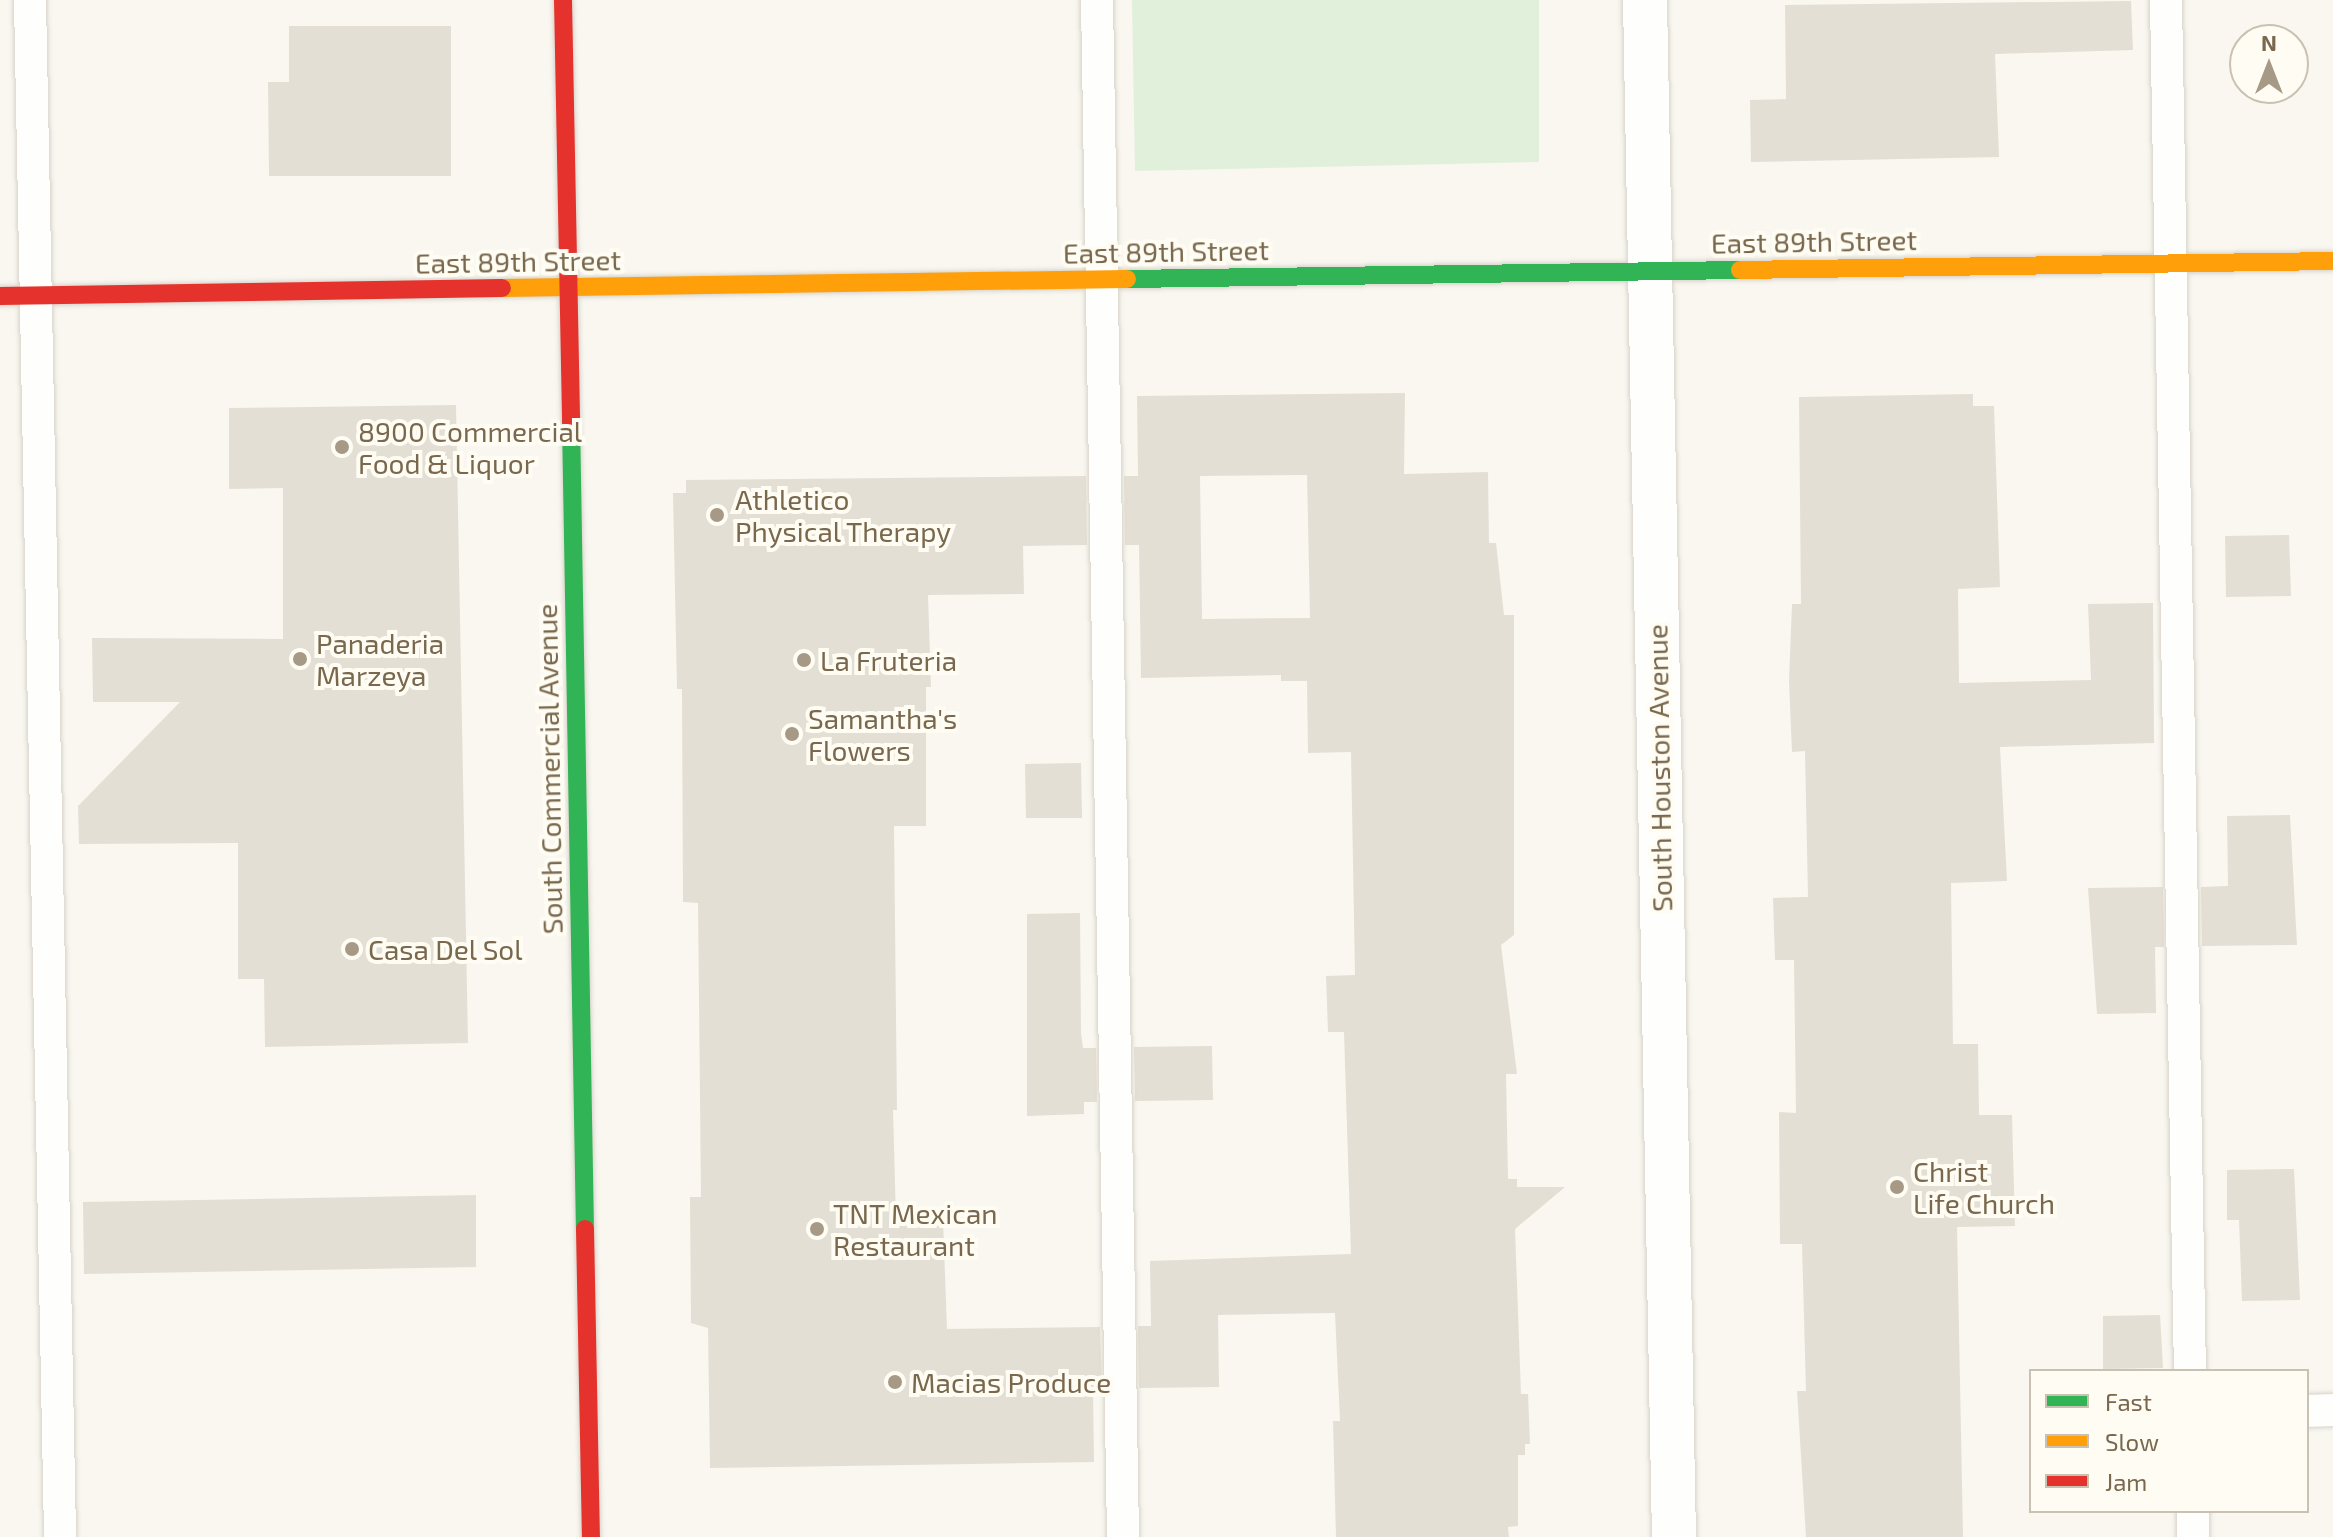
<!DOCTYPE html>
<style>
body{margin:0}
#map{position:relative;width:2333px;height:1537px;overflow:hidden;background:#f9f7f0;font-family:"Exo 2",sans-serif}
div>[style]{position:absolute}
.green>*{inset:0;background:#e1f0db}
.building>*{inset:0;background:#e4dfd4}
.roads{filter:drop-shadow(0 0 2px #d7d3ca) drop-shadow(0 0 2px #d7d3ca)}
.lane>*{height:32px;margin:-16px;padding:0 16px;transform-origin:16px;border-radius:16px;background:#fefefd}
.street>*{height:44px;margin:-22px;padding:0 22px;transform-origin:22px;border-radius:22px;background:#fefefd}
.fast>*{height:18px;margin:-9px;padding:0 9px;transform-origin:9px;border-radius:9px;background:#30b455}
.slow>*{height:18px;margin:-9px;padding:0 9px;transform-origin:9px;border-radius:9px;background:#ff9f0a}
.jam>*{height:18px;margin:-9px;padding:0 9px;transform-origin:9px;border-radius:9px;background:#e5322d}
.dots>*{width:22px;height:22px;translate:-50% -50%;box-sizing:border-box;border:4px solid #fffdf3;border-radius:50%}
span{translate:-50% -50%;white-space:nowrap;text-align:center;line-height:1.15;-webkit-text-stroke:8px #fffdf3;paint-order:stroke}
.street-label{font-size:28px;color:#79684e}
.poi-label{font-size:28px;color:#79684e}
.left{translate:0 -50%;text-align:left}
.legend{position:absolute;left:2029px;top:1369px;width:280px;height:144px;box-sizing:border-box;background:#fffdf3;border:2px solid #c9c1b1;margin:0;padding:10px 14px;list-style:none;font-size:24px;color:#79684e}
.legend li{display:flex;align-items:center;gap:16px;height:40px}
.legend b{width:40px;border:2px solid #c9c1b1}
.north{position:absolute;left:2229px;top:24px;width:80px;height:80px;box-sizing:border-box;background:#fffdf3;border:2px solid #c9c1b1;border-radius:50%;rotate:0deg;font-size:22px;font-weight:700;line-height:32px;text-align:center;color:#79684e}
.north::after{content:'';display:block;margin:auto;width:28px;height:36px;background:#a69a87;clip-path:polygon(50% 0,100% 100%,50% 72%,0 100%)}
</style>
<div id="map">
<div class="green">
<div style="clip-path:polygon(1132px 0,1539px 0,1539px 162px,1135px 171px)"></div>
</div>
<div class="building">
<div style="clip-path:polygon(2131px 1px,2133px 50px,1995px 54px,1999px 157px,1751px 162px,1750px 100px,1786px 99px,1785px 5px)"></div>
<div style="clip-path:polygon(289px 26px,451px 26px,451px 176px,269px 176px,268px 82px,289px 82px)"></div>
<div style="clip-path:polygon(evenodd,1405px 393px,1404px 474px,1488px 472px,1489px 543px,1496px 543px,1504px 615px,1514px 615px,1514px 935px,1501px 945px,1517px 1074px,1506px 1074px,1508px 1179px,1517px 1179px,1517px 1187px,1565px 1187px,1515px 1229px,1521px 1394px,1528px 1394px,1530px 1444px,1525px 1444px,1525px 1455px,1518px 1455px,1518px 1526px,1508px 1527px,1509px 1537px,1336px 1537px,1333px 1421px,1340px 1421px,1335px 1313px,1218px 1315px,1219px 1387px,1139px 1388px,1138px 1326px,1151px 1326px,1150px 1261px,1351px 1254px,1344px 1032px,1328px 1032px,1326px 976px,1355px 975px,1351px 752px,1308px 753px,1307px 681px,1281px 681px,1281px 675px,1141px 678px,1139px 545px,1125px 545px,1124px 476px,1138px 476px,1137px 396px,1405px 393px,1307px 475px,1310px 618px,1202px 619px,1200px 476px,1307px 475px)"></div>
<div style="clip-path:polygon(1973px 394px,1973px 406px,1994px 406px,2000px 587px,1958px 589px,1959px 683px,2091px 680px,2088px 604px,2153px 603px,2154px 743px,2000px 747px,2007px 881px,1951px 883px,1953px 1044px,1978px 1044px,1979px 1115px,2012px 1115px,2015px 1226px,1957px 1227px,1963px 1537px,1806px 1537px,1797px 1391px,1806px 1391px,1802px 1244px,1780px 1244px,1779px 1112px,1796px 1113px,1794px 960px,1775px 960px,1773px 898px,1808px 897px,1805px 751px,1792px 752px,1789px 681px,1792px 604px,1801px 604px,1799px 397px)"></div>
<div style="clip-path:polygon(456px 405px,468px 1043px,265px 1047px,264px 979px,238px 979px,238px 843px,79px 844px,78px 806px,180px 702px,93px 702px,92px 638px,283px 639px,283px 488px,229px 489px,229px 408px)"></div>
<div style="clip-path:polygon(1086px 476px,1087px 545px,1023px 546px,1024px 594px,928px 595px,931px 687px,926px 687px,926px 826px,894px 826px,897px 1110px,893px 1110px,896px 1219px,943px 1219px,947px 1329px,1100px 1327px,1102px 1389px,1093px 1389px,1094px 1462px,710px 1468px,708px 1328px,691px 1323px,690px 1197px,701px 1197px,698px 903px,683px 902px,682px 689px,677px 689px,673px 493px,686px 493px,686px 480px)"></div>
<div style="clip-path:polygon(2289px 535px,2291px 596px,2226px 597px,2225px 536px)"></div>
<div style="clip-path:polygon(1081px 763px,1082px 818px,1026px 818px,1025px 764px)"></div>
<div style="clip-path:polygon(2290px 815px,2297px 945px,2202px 946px,2201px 887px,2228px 886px,2227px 816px)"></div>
<div style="clip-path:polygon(2163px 887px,2164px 947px,2155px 947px,2156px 1013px,2097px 1014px,2088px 888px)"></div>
<div style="clip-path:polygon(1080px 913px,1081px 1033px,1083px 1048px,1096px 1048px,1097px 1102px,1084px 1102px,1084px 1114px,1027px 1116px,1027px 914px)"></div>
<div style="clip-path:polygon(1212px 1046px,1213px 1100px,1135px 1101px,1134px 1047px)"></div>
<div style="clip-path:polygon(2294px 1169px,2300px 1300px,2242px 1301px,2239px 1220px,2227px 1220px,2227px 1170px)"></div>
<div style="clip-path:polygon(476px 1195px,476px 1267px,84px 1274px,83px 1202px)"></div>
<div style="clip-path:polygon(2160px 1315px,2163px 1368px,2103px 1369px,2103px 1316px)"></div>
</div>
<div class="roads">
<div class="lane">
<div style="left:30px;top:0;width:1537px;rotate:88.88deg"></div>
<div style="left:1097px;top:0;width:1537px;rotate:89.03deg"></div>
<div style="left:2166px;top:0;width:1371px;rotate:89deg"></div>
<div style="left:2307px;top:1411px;width:26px;rotate:-2deg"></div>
<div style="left:2193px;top:1511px;width:26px;rotate:90deg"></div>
</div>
<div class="street">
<div style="left:1645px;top:0;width:1537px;rotate:88.92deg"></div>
</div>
<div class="fast">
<div style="left:1127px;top:279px;width:613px;rotate:-0.84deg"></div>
<div style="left:571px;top:422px;width:807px;rotate:89.01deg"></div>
</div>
<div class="slow">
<div style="left:1740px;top:270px;width:593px;rotate:-0.87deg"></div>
<div style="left:502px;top:288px;width:625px;rotate:-0.83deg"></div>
</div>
<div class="jam">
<div style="left:563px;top:0;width:422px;rotate:88.9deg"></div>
<div style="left:0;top:296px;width:502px;rotate:-0.91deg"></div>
<div style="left:585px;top:1229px;width:308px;rotate:88.9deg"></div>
</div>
</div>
<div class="dots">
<div style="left:342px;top:447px;background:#a69a87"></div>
<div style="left:717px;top:515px;background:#a69a87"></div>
<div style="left:300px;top:659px;background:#a69a87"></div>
<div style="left:804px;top:660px;background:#a69a87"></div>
<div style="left:792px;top:734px;background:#a69a87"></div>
<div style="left:352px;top:949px;background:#a69a87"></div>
<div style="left:1897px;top:1187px;background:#a69a87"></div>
<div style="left:817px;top:1229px;background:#a69a87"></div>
<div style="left:895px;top:1382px;background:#a69a87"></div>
</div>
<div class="street-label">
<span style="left:1814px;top:241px;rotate:-1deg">East 89th Street</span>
<span style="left:1166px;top:251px;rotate:-1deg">East 89th Street</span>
<span style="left:518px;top:261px;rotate:-1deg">East 89th Street</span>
<span style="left:1659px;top:768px;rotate:-91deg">South Houston Avenue</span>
<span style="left:549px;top:769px;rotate:-91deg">South Commercial Avenue</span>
</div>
<div class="poi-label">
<span class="left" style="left:358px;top:447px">8900 Commercial<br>Food &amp; Liquor</span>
<span class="left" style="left:735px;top:515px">Athletico<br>Physical Therapy</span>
<span class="left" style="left:316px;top:659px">Panaderia<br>Marzeya</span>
<span class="left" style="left:820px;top:660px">La Fruteria</span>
<span class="left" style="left:808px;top:734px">Samantha's<br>Flowers</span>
<span class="left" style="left:368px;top:949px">Casa Del Sol</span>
<span class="left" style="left:1913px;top:1187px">Christ<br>Life Church</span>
<span class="left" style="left:833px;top:1229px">TNT Mexican<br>Restaurant</span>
<span class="left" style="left:911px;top:1382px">Macias Produce</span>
</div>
<ul class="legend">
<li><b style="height:10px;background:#30b455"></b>Fast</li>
<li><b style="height:10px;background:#ff9f0a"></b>Slow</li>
<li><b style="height:10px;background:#e5322d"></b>Jam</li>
</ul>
<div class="north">N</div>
</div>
